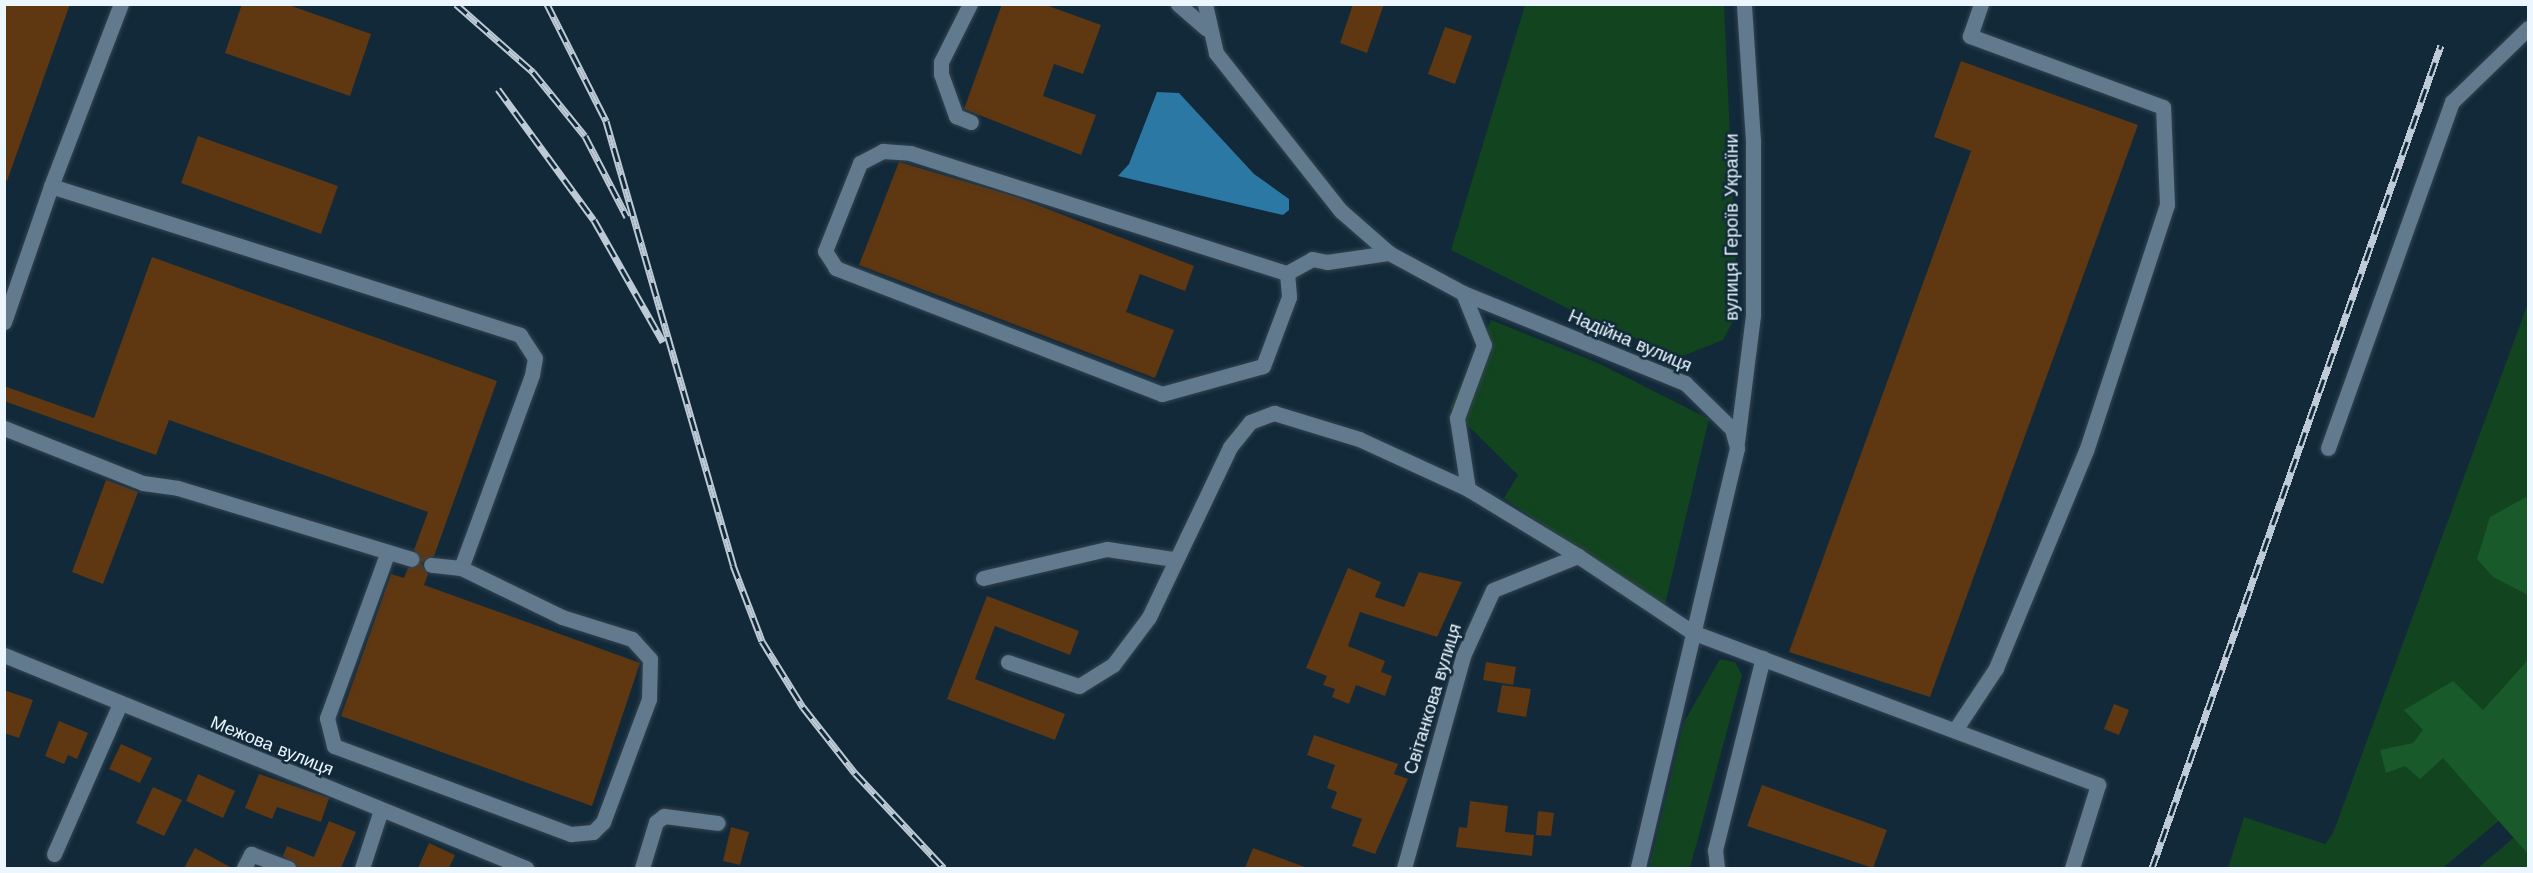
<!DOCTYPE html>
<meta charset="utf-8">
<style>
body{margin:0}
#map{position:relative;width:2533px;height:873px;overflow:hidden;background:#112939;font-family:"Work Sans",sans-serif}
div>[style]{position:absolute}
.green>*{inset:0;background:#11441f}
.forest>*{inset:0;background:#185a2a}
.water>*{inset:0;background:#2c78a5}
.building>*{inset:0;background:#5f3711}
.roads{filter:drop-shadow(0 0 2px #344350) drop-shadow(0 0 2px #344350)}
.minor>*{height:15px;margin:-7.5px;padding:0 7.5px;transform-origin:7.5px;border-radius:7.5px;background:#617a8d}
.rail>*{height:7px;margin-top:-3.5px;transform-origin:0;background:repeating-linear-gradient(90deg,#112939 0 14px,#becbd6 0 28px);box-sizing:border-box;border-block:2px solid #becbd6}
span{translate:-50% -50%;white-space:nowrap;text-align:center;line-height:1.15;-webkit-text-stroke:5px #112939;paint-order:stroke}
.street-label{font-size:18px;color:#ebf6ff}
.frame{position:absolute;inset:0;border:6px solid #ebf6ff;pointer-events:none}
</style>
<div id="map">
<div class="green">
<div style="clip-path:polygon(1525px 5px,1724px 5px,1738px 312px,1723px 340px,1680px 357px,1583px 316px,1451px 250px)"></div>
<div style="clip-path:polygon(2528px 303px,2528px 796px,2443px 868px,2228px 868px,2244px 817px,2325px 844px,2333px 833px)"></div>
<div style="clip-path:polygon(1491px 320px,1598px 363px,1709px 419px,1664px 609px,1504px 498px,1518px 475px,1450px 408px)"></div>
<div style="clip-path:polygon(1720px 659px,1735px 662px,1742px 675px,1690px 868px,1649px 868px,1684px 722px)"></div>
<div style="clip-path:polygon(2528px 825px,2528px 868px,2478px 868px,2503px 847px)"></div>
</div>
<div class="forest">
<div style="clip-path:polygon(2526px 497px,2528px 500px,2528px 595px,2493px 577px,2477px 559px,2490px 517px)"></div>
<div style="clip-path:polygon(2528px 660px,2528px 854px,2443px 758px,2420px 779px,2405px 766px,2386px 773px,2380px 750px,2413px 743px,2423px 730px,2404px 710px,2453px 681px,2483px 710px)"></div>
</div>
<div class="water">
<div style="clip-path:polygon(1157px 92px,1179px 93px,1254px 174px,1289px 199px,1289px 210px,1283px 215px,1118px 176px,1129px 164px)"></div>
</div>
<div class="building">
<div style="clip-path:polygon(4px 4px,70px 4px,7px 181px,4px 180px)"></div>
<div style="clip-path:polygon(242px 4px,286px 4px,371px 34px,350px 96px,225px 53px)"></div>
<div style="clip-path:polygon(1002px 4px,1043px 4px,1101px 25px,1083px 74px,1054px 64px,1043px 96px,1096px 115px,1081px 155px,964px 109px)"></div>
<div style="clip-path:polygon(1353px 4px,1384px 4px,1367px 53px,1340px 43px)"></div>
<div style="clip-path:polygon(1445px 27px,1472px 36px,1455px 84px,1428px 74px)"></div>
<div style="clip-path:polygon(1961px 61px,2138px 125px,1930px 697px,1789px 652px,1971px 151px,1934px 137px)"></div>
<div style="clip-path:polygon(198px 136px,338px 186px,321px 234px,181px 183px)"></div>
<div style="clip-path:polygon(899px 162px,1017px 197px,1194px 266px,1185px 291px,1140px 274px,1126px 312px,1174px 330px,1155px 378px,859px 265px)"></div>
<div style="clip-path:polygon(152px 257px,497px 381px,434px 556px,421px 563px,428px 574px,424px 585px,640px 663px,592px 806px,341px 716px,391px 574px,404px 578px,408px 568px,420px 562px,414px 550px,428px 512px,169px 420px,156px 455px,4px 401px,4px 386px,94px 418px)"></div>
<div style="clip-path:polygon(106px 480px,138px 492px,103px 584px,72px 572px)"></div>
<div style="clip-path:polygon(1348px 568px,1381px 582px,1375px 597px,1404px 607px,1419px 572px,1462px 582px,1437px 637px,1360px 612px,1348px 646px,1385px 661px,1381px 672px,1392px 676px,1385px 696px,1356px 685px,1349px 704px,1332px 697px,1335px 689px,1323px 685px,1327px 676px,1306px 668px)"></div>
<div style="clip-path:polygon(987px 596px,1079px 631px,1070px 655px,995px 626px,975px 679px,1065px 714px,1055px 740px,947px 699px)"></div>
<div style="clip-path:polygon(1486px 662px,1516px 667px,1513px 685px,1483px 680px)"></div>
<div style="clip-path:polygon(1502px 685px,1531px 689px,1526px 717px,1497px 712px)"></div>
<div style="clip-path:polygon(4px 690px,33px 700px,19px 738px,4px 733px)"></div>
<div style="clip-path:polygon(2114px 704px,2129px 710px,2119px 735px,2104px 729px)"></div>
<div style="clip-path:polygon(59px 721px,88px 733px,77px 759px,68px 755px,64px 764px,45px 756px)"></div>
<div style="clip-path:polygon(1314px 735px,1398px 764px,1394px 774px,1408px 779px,1375px 854px,1352px 846px,1362px 819px,1331px 808px,1337px 792px,1327px 788px,1335px 765px,1307px 755px)"></div>
<div style="clip-path:polygon(121px 744px,152px 758px,140px 783px,109px 769px)"></div>
<div style="clip-path:polygon(198px 774px,235px 791px,223px 818px,186px 801px)"></div>
<div style="clip-path:polygon(259px 774px,329px 798px,321px 822px,277px 807px,272px 819px,245px 808px)"></div>
<div style="clip-path:polygon(1762px 785px,1887px 830px,1873px 868px,1747px 826px)"></div>
<div style="clip-path:polygon(153px 787px,182px 800px,164px 836px,136px 823px)"></div>
<div style="clip-path:polygon(1470px 801px,1508px 806px,1505px 832px,1534px 835px,1532px 856px,1456px 847px,1459px 827px,1467px 828px)"></div>
<div style="clip-path:polygon(1538px 811px,1554px 813px,1551px 836px,1536px 835px)"></div>
<div style="clip-path:polygon(329px 821px,356px 832px,341px 868px,297px 868px,283px 856px,287px 846px,314px 857px)"></div>
<div style="clip-path:polygon(731px 827px,749px 832px,740px 865px,723px 861px)"></div>
<div style="clip-path:polygon(429px 843px,455px 855px,449px 868px,418px 868px)"></div>
<div style="clip-path:polygon(195px 848px,232px 868px,184px 868px)"></div>
<div style="clip-path:polygon(1253px 848px,1305px 867px,1305px 868px,1245px 868px)"></div>
</div>
<div class="roads">
<div class="minor">
<div style="left:970px;top:4px;width:65px;rotate:116.6deg"></div>
<div style="left:941px;top:62px;width:12px;rotate:90deg"></div>
<div style="left:941px;top:74px;width:45px;rotate:70.3deg"></div>
<div style="left:956px;top:116px;width:16px;rotate:22deg"></div>
<div style="left:1178px;top:4px;width:37px;rotate:41deg"></div>
<div style="left:1205px;top:4px;width:50px;rotate:77.3deg"></div>
<div style="left:1216px;top:53px;width:201px;rotate:51.7deg"></div>
<div style="left:1341px;top:211px;width:64px;rotate:41.2deg"></div>
<div style="left:1389px;top:253px;width:84px;rotate:28.4deg"></div>
<div style="left:1463px;top:293px;width:240px;rotate:22.1deg"></div>
<div style="left:1685px;top:383px;width:66px;rotate:44.4deg"></div>
<div style="left:1732px;top:429px;width:20px;rotate:75deg"></div>
<div style="left:1737px;top:448px;width:432px;rotate:103.3deg"></div>
<div style="left:51px;top:186px;width:195px;rotate:-69deg"></div>
<div style="left:1287px;top:273px;width:24px;rotate:85deg"></div>
<div style="left:1289px;top:297px;width:74px;rotate:110.6deg"></div>
<div style="left:1263px;top:366px;width:105px;rotate:164.5deg"></div>
<div style="left:1162px;top:394px;width:350px;rotate:-158.9deg"></div>
<div style="left:836px;top:268px;width:20px;rotate:-123deg"></div>
<div style="left:825px;top:251px;width:95px;rotate:-68.3deg"></div>
<div style="left:860px;top:163px;width:26px;rotate:-28deg"></div>
<div style="left:883px;top:151px;width:27px;rotate:4deg"></div>
<div style="left:910px;top:153px;width:396px;rotate:17.7deg"></div>
<div style="left:1287px;top:273px;width:29px;rotate:-29deg"></div>
<div style="left:1312px;top:259px;width:15px;rotate:11deg"></div>
<div style="left:1327px;top:262px;width:63px;rotate:-8.3deg"></div>
<div style="left:1463px;top:293px;width:56px;rotate:68deg"></div>
<div style="left:1484px;top:345px;width:78px;rotate:110.3deg"></div>
<div style="left:1457px;top:418px;width:72px;rotate:81.2deg"></div>
<div style="left:4px;top:322px;width:144px;rotate:-70.9deg"></div>
<div style="left:51px;top:186px;width:492px;rotate:17.6deg"></div>
<div style="left:520px;top:335px;width:27px;rotate:57deg"></div>
<div style="left:535px;top:358px;width:17px;rotate:100deg"></div>
<div style="left:532px;top:375px;width:206px;rotate:110.2deg"></div>
<div style="left:4px;top:428px;width:149px;rotate:21.6deg"></div>
<div style="left:143px;top:483px;width:35px;rotate:8deg"></div>
<div style="left:178px;top:488px;width:244px;rotate:16.9deg"></div>
<div style="left:1737px;top:442px;width:128px;rotate:-82.8deg"></div>
<div style="left:1753px;top:315px;width:174px;rotate:-90deg"></div>
<div style="left:1753px;top:141px;width:137px;rotate:-93.8deg"></div>
<div style="left:2328px;top:448px;width:368px;rotate:-70.3deg"></div>
<div style="left:2452px;top:102px;width:106px;rotate:-44.2deg"></div>
<div style="left:387px;top:554px;width:175px;rotate:110.1deg"></div>
<div style="left:327px;top:718px;width:29px;rotate:76deg"></div>
<div style="left:334px;top:746px;width:253px;rotate:20.4deg"></div>
<div style="left:571px;top:834px;width:22px;rotate:-5deg"></div>
<div style="left:593px;top:832px;width:14px;rotate:-45deg"></div>
<div style="left:603px;top:822px;width:131px;rotate:-69.5deg"></div>
<div style="left:649px;top:699px;width:40px;rotate:-88.6deg"></div>
<div style="left:650px;top:659px;width:27px;rotate:-132deg"></div>
<div style="left:632px;top:639px;width:73px;rotate:-162.6deg"></div>
<div style="left:562px;top:617px;width:112px;rotate:-154.1deg"></div>
<div style="left:461px;top:568px;width:30px;rotate:-174deg"></div>
<div style="left:983px;top:578px;width:127px;rotate:-13.2deg"></div>
<div style="left:1107px;top:549px;width:68px;rotate:8.5deg"></div>
<div style="left:4px;top:655px;width:564px;rotate:22.2deg"></div>
<div style="left:1008px;top:662px;width:75px;rotate:18.7deg"></div>
<div style="left:1079px;top:686px;width:40px;rotate:-32deg"></div>
<div style="left:1113px;top:665px;width:60px;rotate:-53.1deg"></div>
<div style="left:1149px;top:617px;width:188px;rotate:-64.5deg"></div>
<div style="left:1230px;top:447px;width:32px;rotate:-51deg"></div>
<div style="left:1250px;top:422px;width:26px;rotate:-21deg"></div>
<div style="left:1274px;top:413px;width:89px;rotate:17deg"></div>
<div style="left:1359px;top:439px;width:120px;rotate:24.6deg"></div>
<div style="left:1468px;top:489px;width:129px;rotate:31.3deg"></div>
<div style="left:1955px;top:730px;width:74px;rotate:-56.5deg"></div>
<div style="left:1996px;top:668px;width:235px;rotate:-67.5deg"></div>
<div style="left:2086px;top:451px;width:259px;rotate:-71.8deg"></div>
<div style="left:2167px;top:205px;width:98px;rotate:-92.3deg"></div>
<div style="left:2163px;top:107px;width:206px;rotate:-159.8deg"></div>
<div style="left:1970px;top:36px;width:34px;rotate:-71deg"></div>
<div style="left:54px;top:854px;width:162px;rotate:-66.3deg"></div>
<div style="left:244px;top:868px;width:16px;rotate:-63deg"></div>
<div style="left:251px;top:854px;width:40px;rotate:21deg"></div>
<div style="left:362px;top:868px;width:61px;rotate:-71.9deg"></div>
<div style="left:642px;top:868px;width:48px;rotate:-73.1deg"></div>
<div style="left:656px;top:822px;width:10px;rotate:-37deg"></div>
<div style="left:664px;top:816px;width:54px;rotate:7.4deg"></div>
<div style="left:1404px;top:868px;width:220px;rotate:-74.4deg"></div>
<div style="left:1463px;top:656px;width:72px;rotate:-65.6deg"></div>
<div style="left:1493px;top:590px;width:92px;rotate:-21.8deg"></div>
<div style="left:1578px;top:556px;width:137px;rotate:33.7deg"></div>
<div style="left:1692px;top:632px;width:434px;rotate:20.6deg"></div>
<div style="left:2098px;top:785px;width:87px;rotate:107.4deg"></div>
<div style="left:1717px;top:868px;width:18px;rotate:-96deg"></div>
<div style="left:1715px;top:850px;width:198px;rotate:-76deg"></div>
</div>
</div>
<div class="rail">
<div style="left:456px;top:4px;width:103px;rotate:41.4deg"></div>
<div style="left:533px;top:72px;width:82px;rotate:50.9deg"></div>
<div style="left:585px;top:136px;width:91px;rotate:62.6deg"></div>
<div style="left:547px;top:4px;width:131px;rotate:63.2deg"></div>
<div style="left:606px;top:121px;width:462px;rotate:74deg"></div>
<div style="left:733px;top:565px;width:81px;rotate:69.1deg"></div>
<div style="left:762px;top:641px;width:78px;rotate:58.2deg"></div>
<div style="left:803px;top:707px;width:84px;rotate:51.8deg"></div>
<div style="left:855px;top:773px;width:130px;rotate:46.9deg"></div>
<div style="left:498px;top:89px;width:162px;rotate:53.8deg"></div>
<div style="left:594px;top:220px;width:140px;rotate:60.5deg"></div>
<div style="left:2152px;top:868px;width:872px;rotate:-70.65deg"></div>
</div>
<div class="street-label">
<span style="left:1732px;top:227px;rotate:-90deg">вулиця Героїв України</span>
<span style="left:1630px;top:341px;rotate:23deg">Надійна вулиця</span>
<span style="left:1433px;top:699px;rotate:-73deg">Світанкова вулиця</span>
<span style="left:272px;top:746px;rotate:22deg">Межова вулиця</span>
</div>
<div class="frame"></div>
</div>
